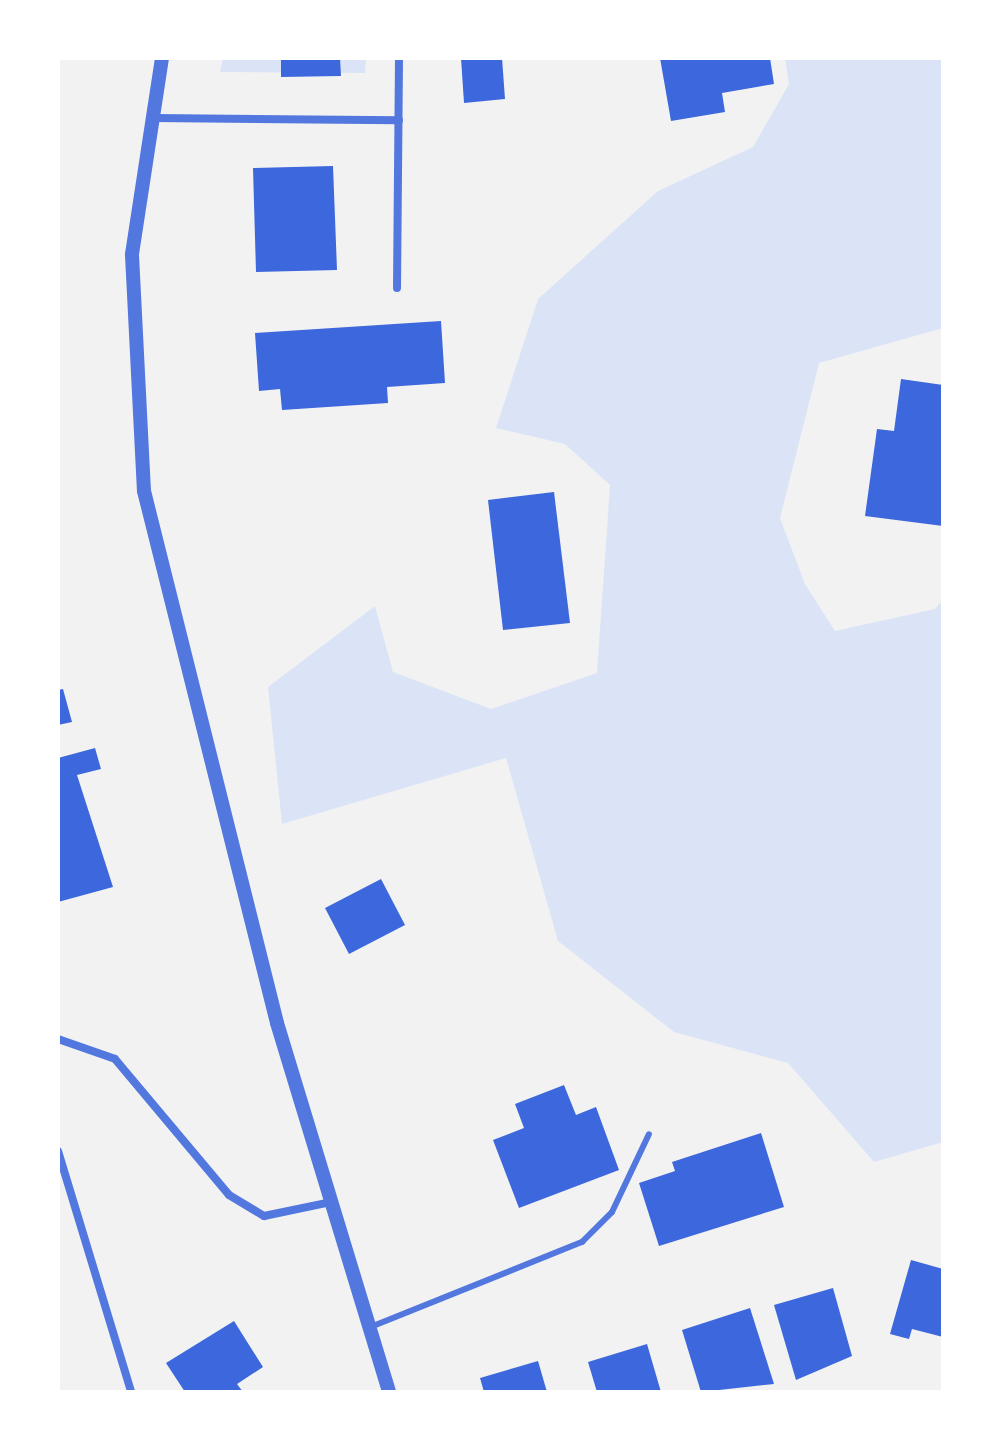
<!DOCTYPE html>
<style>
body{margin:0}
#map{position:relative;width:1001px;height:1450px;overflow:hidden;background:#f2f2f2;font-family:"IBM Plex Sans",sans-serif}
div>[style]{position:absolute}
.green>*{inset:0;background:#dbe4f7}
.building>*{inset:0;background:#3d67dc}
.service>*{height:6px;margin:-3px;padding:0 3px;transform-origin:3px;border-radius:3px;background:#5277de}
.minor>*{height:8px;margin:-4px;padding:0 4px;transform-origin:4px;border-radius:4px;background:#5277de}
.tertiary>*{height:14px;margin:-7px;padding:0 7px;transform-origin:7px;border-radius:7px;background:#5277de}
span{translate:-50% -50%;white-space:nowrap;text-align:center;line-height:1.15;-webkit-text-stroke:8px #fff;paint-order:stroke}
.frame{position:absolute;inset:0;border:60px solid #fff;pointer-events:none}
</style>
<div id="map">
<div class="green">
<div style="clip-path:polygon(223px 58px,366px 58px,365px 73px,220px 72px)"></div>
<div style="clip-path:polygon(785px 58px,943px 58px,943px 328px,819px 363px,780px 518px,805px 584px,835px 631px,935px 609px,943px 600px,943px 1142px,874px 1162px,788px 1063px,674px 1032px,558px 941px,506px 758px,282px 824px,268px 687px,375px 606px,393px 672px,491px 709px,597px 673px,610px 485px,565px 444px,496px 428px,538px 299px,658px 191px,753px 147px,789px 84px)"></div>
</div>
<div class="building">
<div style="clip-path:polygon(281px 58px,340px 58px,341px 76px,281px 77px)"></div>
<div style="clip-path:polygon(461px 58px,502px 58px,505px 99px,464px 103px)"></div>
<div style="clip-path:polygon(660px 58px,770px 58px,774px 84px,722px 93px,725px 112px,671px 121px)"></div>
<div style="clip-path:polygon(333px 166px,337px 270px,256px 272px,253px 168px)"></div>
<div style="clip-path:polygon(441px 321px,445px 383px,387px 387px,388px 403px,282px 410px,280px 389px,259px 391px,255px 333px)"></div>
<div style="clip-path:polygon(901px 379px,943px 385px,943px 526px,865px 516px,877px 429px,894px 431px)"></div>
<div style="clip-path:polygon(554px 492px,570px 623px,503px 630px,488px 500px)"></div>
<div style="clip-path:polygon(63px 689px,72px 722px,58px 725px,58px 690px)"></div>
<div style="clip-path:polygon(95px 748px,101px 769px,77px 775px,113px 887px,58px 902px,58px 758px)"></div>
<div style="clip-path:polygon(381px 879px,405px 925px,349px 954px,325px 908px)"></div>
<div style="clip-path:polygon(564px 1085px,576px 1115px,596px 1107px,619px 1170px,519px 1208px,493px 1140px,524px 1128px,515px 1104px)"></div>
<div style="clip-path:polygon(761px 1133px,784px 1207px,659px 1246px,639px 1183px,675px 1171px,672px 1162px)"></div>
<div style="clip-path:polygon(911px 1260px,943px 1269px,943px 1337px,912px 1329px,909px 1339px,890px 1334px)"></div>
<div style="clip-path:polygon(833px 1288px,852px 1356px,796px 1380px,774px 1305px)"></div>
<div style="clip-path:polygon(750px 1308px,774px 1384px,701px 1392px,682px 1330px)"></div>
<div style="clip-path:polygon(234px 1321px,263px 1367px,237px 1384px,243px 1392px,185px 1392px,166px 1363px)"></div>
<div style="clip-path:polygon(647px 1344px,661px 1392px,597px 1392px,588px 1362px)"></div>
<div style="clip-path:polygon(538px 1361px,547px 1392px,484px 1392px,480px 1378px)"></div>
</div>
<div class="service">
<div style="left:368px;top:1328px;width:231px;rotate:-21.9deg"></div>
<div style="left:582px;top:1242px;width:42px;rotate:-45deg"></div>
<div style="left:612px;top:1212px;width:86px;rotate:-64.6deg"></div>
</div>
<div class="minor">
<div style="left:153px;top:118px;width:246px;rotate:0.5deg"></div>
<div style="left:397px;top:288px;width:230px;rotate:-89.5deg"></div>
<div style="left:58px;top:1039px;width:60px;rotate:19.3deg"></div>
<div style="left:115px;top:1059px;width:177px;rotate:50deg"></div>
<div style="left:229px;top:1195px;width:41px;rotate:31deg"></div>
<div style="left:264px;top:1216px;width:68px;rotate:-11.8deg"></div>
<div style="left:58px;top:1151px;width:252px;rotate:73.1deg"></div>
</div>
<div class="tertiary">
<div style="left:162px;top:58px;width:199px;rotate:98.7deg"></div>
<div style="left:132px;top:255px;width:236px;rotate:87.1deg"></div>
<div style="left:144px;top:491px;width:548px;rotate:75.96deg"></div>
<div style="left:277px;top:1023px;width:386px;rotate:73.1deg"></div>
</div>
<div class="frame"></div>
</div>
